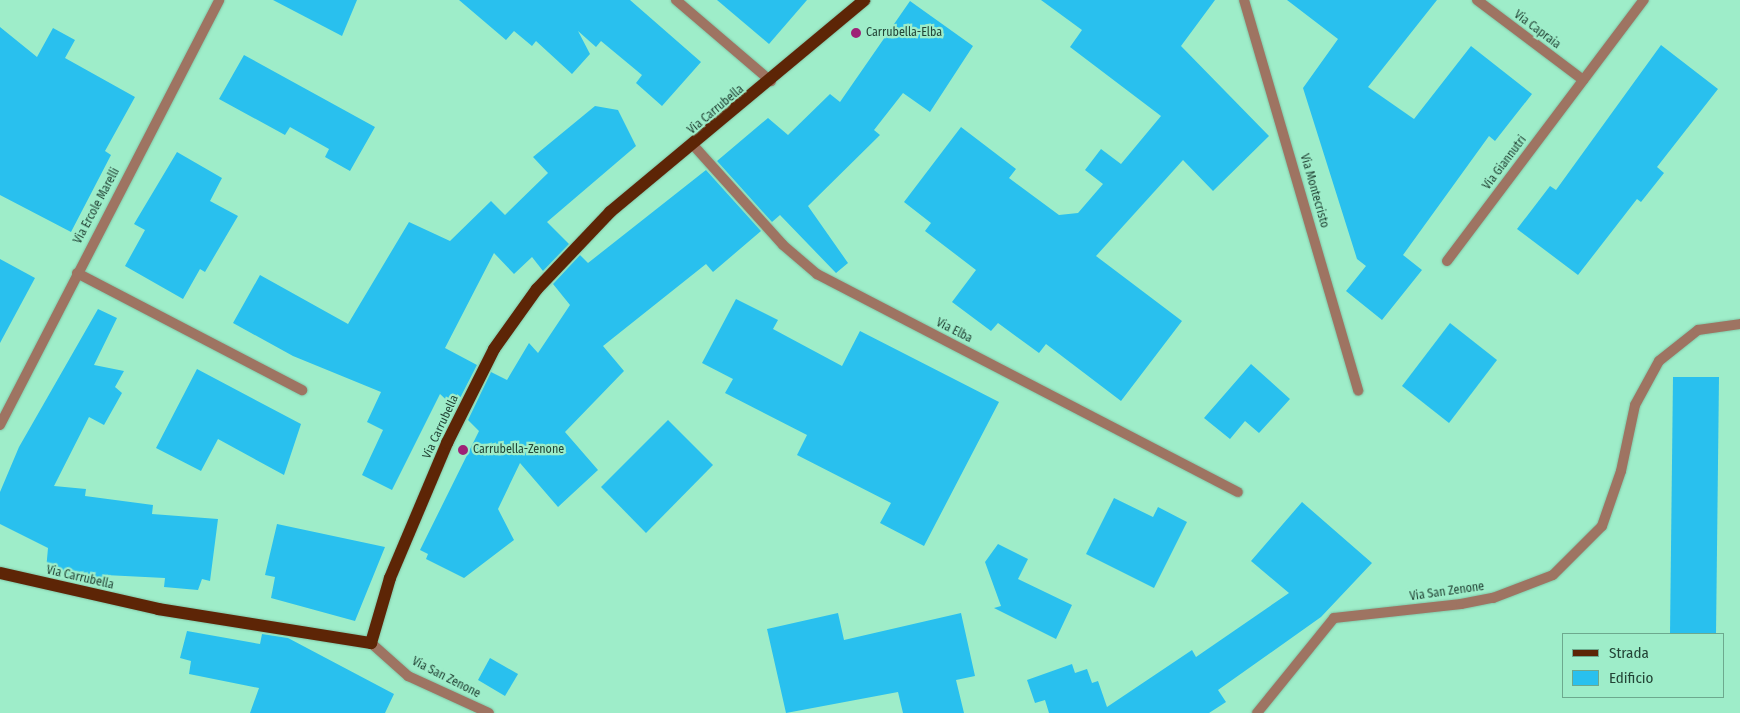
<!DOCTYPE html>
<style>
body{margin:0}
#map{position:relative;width:1740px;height:713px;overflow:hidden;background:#9eedc9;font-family:"Fira Sans Condensed",sans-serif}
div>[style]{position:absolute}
.building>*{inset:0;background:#29c0ee}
.roads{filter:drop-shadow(0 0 1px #83c8a9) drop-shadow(0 0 1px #83c8a9)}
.street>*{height:10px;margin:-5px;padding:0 5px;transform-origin:5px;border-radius:5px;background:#9e7462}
.primary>*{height:12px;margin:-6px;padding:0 6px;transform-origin:6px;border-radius:6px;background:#5d2506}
.dots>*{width:14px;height:14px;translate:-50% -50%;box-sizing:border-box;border:2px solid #9eedc9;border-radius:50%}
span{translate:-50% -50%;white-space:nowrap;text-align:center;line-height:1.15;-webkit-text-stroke:4.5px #9eedc9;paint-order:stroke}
.street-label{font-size:12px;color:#234436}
.poi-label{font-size:12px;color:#234436}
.left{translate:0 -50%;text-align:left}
.legend{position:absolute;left:1562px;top:633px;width:162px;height:65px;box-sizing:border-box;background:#9eedc9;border:1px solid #6da98e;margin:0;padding:6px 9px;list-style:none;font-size:15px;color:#234436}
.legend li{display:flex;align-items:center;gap:10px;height:25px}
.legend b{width:25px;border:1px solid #6da98e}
</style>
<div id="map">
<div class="building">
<div style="clip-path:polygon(273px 0,357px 0,342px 36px)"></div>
<div style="clip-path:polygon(459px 0,630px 0,701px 62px,662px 106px,636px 83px,642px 75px,601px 41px,596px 47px,578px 31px,590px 54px,572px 74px,536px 41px,532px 46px,514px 31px,506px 40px)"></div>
<div style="clip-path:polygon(717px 0,807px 0,769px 44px)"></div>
<div style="clip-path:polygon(1041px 0,1215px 0,1181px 46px,1269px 136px,1213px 191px,1183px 160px,1096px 256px,1182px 321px,1121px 401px,1046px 344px,1039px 353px,998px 323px,991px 331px,952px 302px,976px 270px,925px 231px,931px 223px,904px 202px,961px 127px,1016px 169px,1009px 178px,1059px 215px,1078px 213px,1103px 184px,1085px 170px,1101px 149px,1121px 164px,1161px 116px,1070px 47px,1082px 30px)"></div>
<div style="clip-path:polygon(1287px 0,1437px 0,1368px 87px,1414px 119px,1471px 46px,1532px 94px,1495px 141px,1489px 136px,1403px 255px,1422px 270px,1382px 320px,1346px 291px,1366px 266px,1357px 259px,1303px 88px,1338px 39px)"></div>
<div style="clip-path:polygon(910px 1px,973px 46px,930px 112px,903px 93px,874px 130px,880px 135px,808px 206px,848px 263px,836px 273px,780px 215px,772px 222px,717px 161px,768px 118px,788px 135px,830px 94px,840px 102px)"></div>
<div style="clip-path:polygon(0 27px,37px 57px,53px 28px,75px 40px,65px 58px,135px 97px,105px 151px,111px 155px,71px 232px,0 195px)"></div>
<div style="clip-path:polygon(1661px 45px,1718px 89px,1657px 167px,1664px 173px,1641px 202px,1637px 199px,1578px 275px,1517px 229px,1550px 186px,1556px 190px)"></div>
<div style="clip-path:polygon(244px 55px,375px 127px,350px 171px,325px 157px,329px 149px,290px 127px,285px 135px,219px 99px)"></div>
<div style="clip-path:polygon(595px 106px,618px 110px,636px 146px,547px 222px,569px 244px,543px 271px,532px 257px,514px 274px,494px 253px,445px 348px,477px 365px,455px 408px,440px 394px,392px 490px,362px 475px,383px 430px,367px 422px,381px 392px,293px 356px,233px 323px,260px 275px,348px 324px,409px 222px,450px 241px,491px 201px,505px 215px,548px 173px,533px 157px)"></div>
<div style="clip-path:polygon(177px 152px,222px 178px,210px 201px,238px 216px,205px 272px,200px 269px,183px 299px,125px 266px,145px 230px,134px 224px)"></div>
<div style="clip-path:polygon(706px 170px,761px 231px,713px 272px,706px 264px,603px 346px,624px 371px,565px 432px,598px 470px,558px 507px,520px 463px,498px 509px,514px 540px,464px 578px,426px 559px,428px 554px,420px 550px,479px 431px,468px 420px,491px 372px,507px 380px,529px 343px,538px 353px,570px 305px,553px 284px,580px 255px,588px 263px)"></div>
<div style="clip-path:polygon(0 259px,35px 278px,0 343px)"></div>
<div style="clip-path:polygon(736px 299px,778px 320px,773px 329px,842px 366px,860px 331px,999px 402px,924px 546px,880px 523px,891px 503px,797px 455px,807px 435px,725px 393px,733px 379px,702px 363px)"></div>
<div style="clip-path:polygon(98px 309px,117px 318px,94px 365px,124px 371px,115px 387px,122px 393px,104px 425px,89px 417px,54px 486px,86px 489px,85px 496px,153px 505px,152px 514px,218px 519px,210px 581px,202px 579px,198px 590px,164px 587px,165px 578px,105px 575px,104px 584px,46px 570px,48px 548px,0 524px,0 492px,19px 447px)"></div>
<div style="clip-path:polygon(1450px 323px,1497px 360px,1449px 423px,1402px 386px)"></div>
<div style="clip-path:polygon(1251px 364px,1290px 399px,1259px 433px,1245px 421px,1230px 439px,1204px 418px)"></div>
<div style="clip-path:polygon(197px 369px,301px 424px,284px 475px,218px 439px,201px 471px,156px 448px)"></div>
<div style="clip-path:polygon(1673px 377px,1719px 377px,1716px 634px,1670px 634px)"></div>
<div style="clip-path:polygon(668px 420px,713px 465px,646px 533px,601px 487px)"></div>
<div style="clip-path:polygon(1114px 498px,1153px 517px,1158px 507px,1187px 522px,1154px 588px,1086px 554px)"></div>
<div style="clip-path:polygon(1302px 502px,1372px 563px,1321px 617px,1218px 690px,1226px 702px,1209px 713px,1049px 713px,1045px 700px,1035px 703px,1027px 680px,1072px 664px,1075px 673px,1087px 669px,1092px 683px,1098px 681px,1107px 707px,1192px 650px,1196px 657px,1289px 593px,1251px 561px)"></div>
<div style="clip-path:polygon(277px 524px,385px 547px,355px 621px,271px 598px,275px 577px,265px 575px)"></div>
<div style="clip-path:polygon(998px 544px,1028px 559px,1018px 579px,1072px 605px,1056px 639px,994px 608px,1001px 606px,985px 562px)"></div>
<div style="clip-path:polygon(838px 613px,844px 640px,961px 613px,975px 676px,956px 680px,964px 713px,903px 713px,898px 692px,786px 713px,767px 629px)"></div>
<div style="clip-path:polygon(187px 631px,260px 644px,262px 634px,288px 638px,394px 694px,385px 713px,250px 713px,259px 688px,189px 674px,191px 661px,180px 658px)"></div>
<div style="clip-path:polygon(490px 658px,518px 674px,505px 696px,478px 680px)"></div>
</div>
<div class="roads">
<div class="street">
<div style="left:676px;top:0;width:125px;rotate:40.5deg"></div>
<div style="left:1244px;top:0;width:407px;rotate:73.7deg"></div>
<div style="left:1477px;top:0;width:133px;rotate:37deg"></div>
<div style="left:694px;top:146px;width:133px;rotate:48deg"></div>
<div style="left:783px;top:245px;width:45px;rotate:40.5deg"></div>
<div style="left:817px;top:274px;width:474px;rotate:27.4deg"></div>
<div style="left:1447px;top:261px;width:327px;rotate:-53deg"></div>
<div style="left:77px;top:273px;width:254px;rotate:27.5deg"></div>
<div style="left:0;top:425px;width:478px;rotate:-62.7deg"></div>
<div style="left:371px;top:643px;width:50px;rotate:41.7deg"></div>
<div style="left:408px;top:676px;width:89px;rotate:24.6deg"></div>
<div style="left:1257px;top:713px;width:122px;rotate:-51deg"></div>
<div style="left:1334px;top:618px;width:128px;rotate:-6.3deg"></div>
<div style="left:1461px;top:604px;width:33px;rotate:-11deg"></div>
<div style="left:1493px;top:598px;width:64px;rotate:-21deg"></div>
<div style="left:1553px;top:575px;width:69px;rotate:-45deg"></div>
<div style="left:1602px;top:526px;width:58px;rotate:-70.9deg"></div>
<div style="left:1621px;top:471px;width:67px;rotate:-78deg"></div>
<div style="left:1635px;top:405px;width:50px;rotate:-61.4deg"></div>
<div style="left:1659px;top:361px;width:50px;rotate:-38.5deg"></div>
<div style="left:1698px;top:330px;width:42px;rotate:-8.1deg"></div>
</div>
<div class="primary">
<div style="left:0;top:573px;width:162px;rotate:12.8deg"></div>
<div style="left:158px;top:609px;width:216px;rotate:9.1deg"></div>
<div style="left:371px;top:643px;width:68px;rotate:-73.7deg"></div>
<div style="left:390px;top:578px;width:147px;rotate:-67.1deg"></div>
<div style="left:447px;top:443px;width:105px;rotate:-63.4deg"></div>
<div style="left:494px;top:349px;width:74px;rotate:-54.4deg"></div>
<div style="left:537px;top:289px;width:106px;rotate:-46.5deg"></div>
<div style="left:610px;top:212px;width:331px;rotate:-39.8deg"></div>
</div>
</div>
<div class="dots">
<div style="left:856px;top:33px;background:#9e2176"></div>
<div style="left:463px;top:450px;background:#9e2176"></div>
</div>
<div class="street-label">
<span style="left:1537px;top:30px;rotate:37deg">Via Capraia</span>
<span style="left:716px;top:110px;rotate:-40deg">Via Carrubella</span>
<span style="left:1505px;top:163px;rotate:-53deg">Via Giannutri</span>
<span style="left:1314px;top:191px;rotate:74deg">Via Montecristo</span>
<span style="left:97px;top:206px;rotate:-62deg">Via Ercole Marelli</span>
<span style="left:954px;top:331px;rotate:27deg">Via Elba</span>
<span style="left:441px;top:427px;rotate:-65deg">Via Carrubella</span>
<span style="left:80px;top:578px;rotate:13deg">Via Carrubella</span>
<span style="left:1447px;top:592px;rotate:-8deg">Via San Zenone</span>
<span style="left:446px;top:678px;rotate:27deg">Via San Zenone</span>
</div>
<div class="poi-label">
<span class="left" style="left:866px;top:33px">Carrubella-Elba</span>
<span class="left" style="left:473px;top:450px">Carrubella-Zenone</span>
</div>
<ul class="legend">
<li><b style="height:6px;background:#5d2506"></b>Strada</li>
<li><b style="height:14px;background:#29c0ee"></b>Edificio</li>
</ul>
</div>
